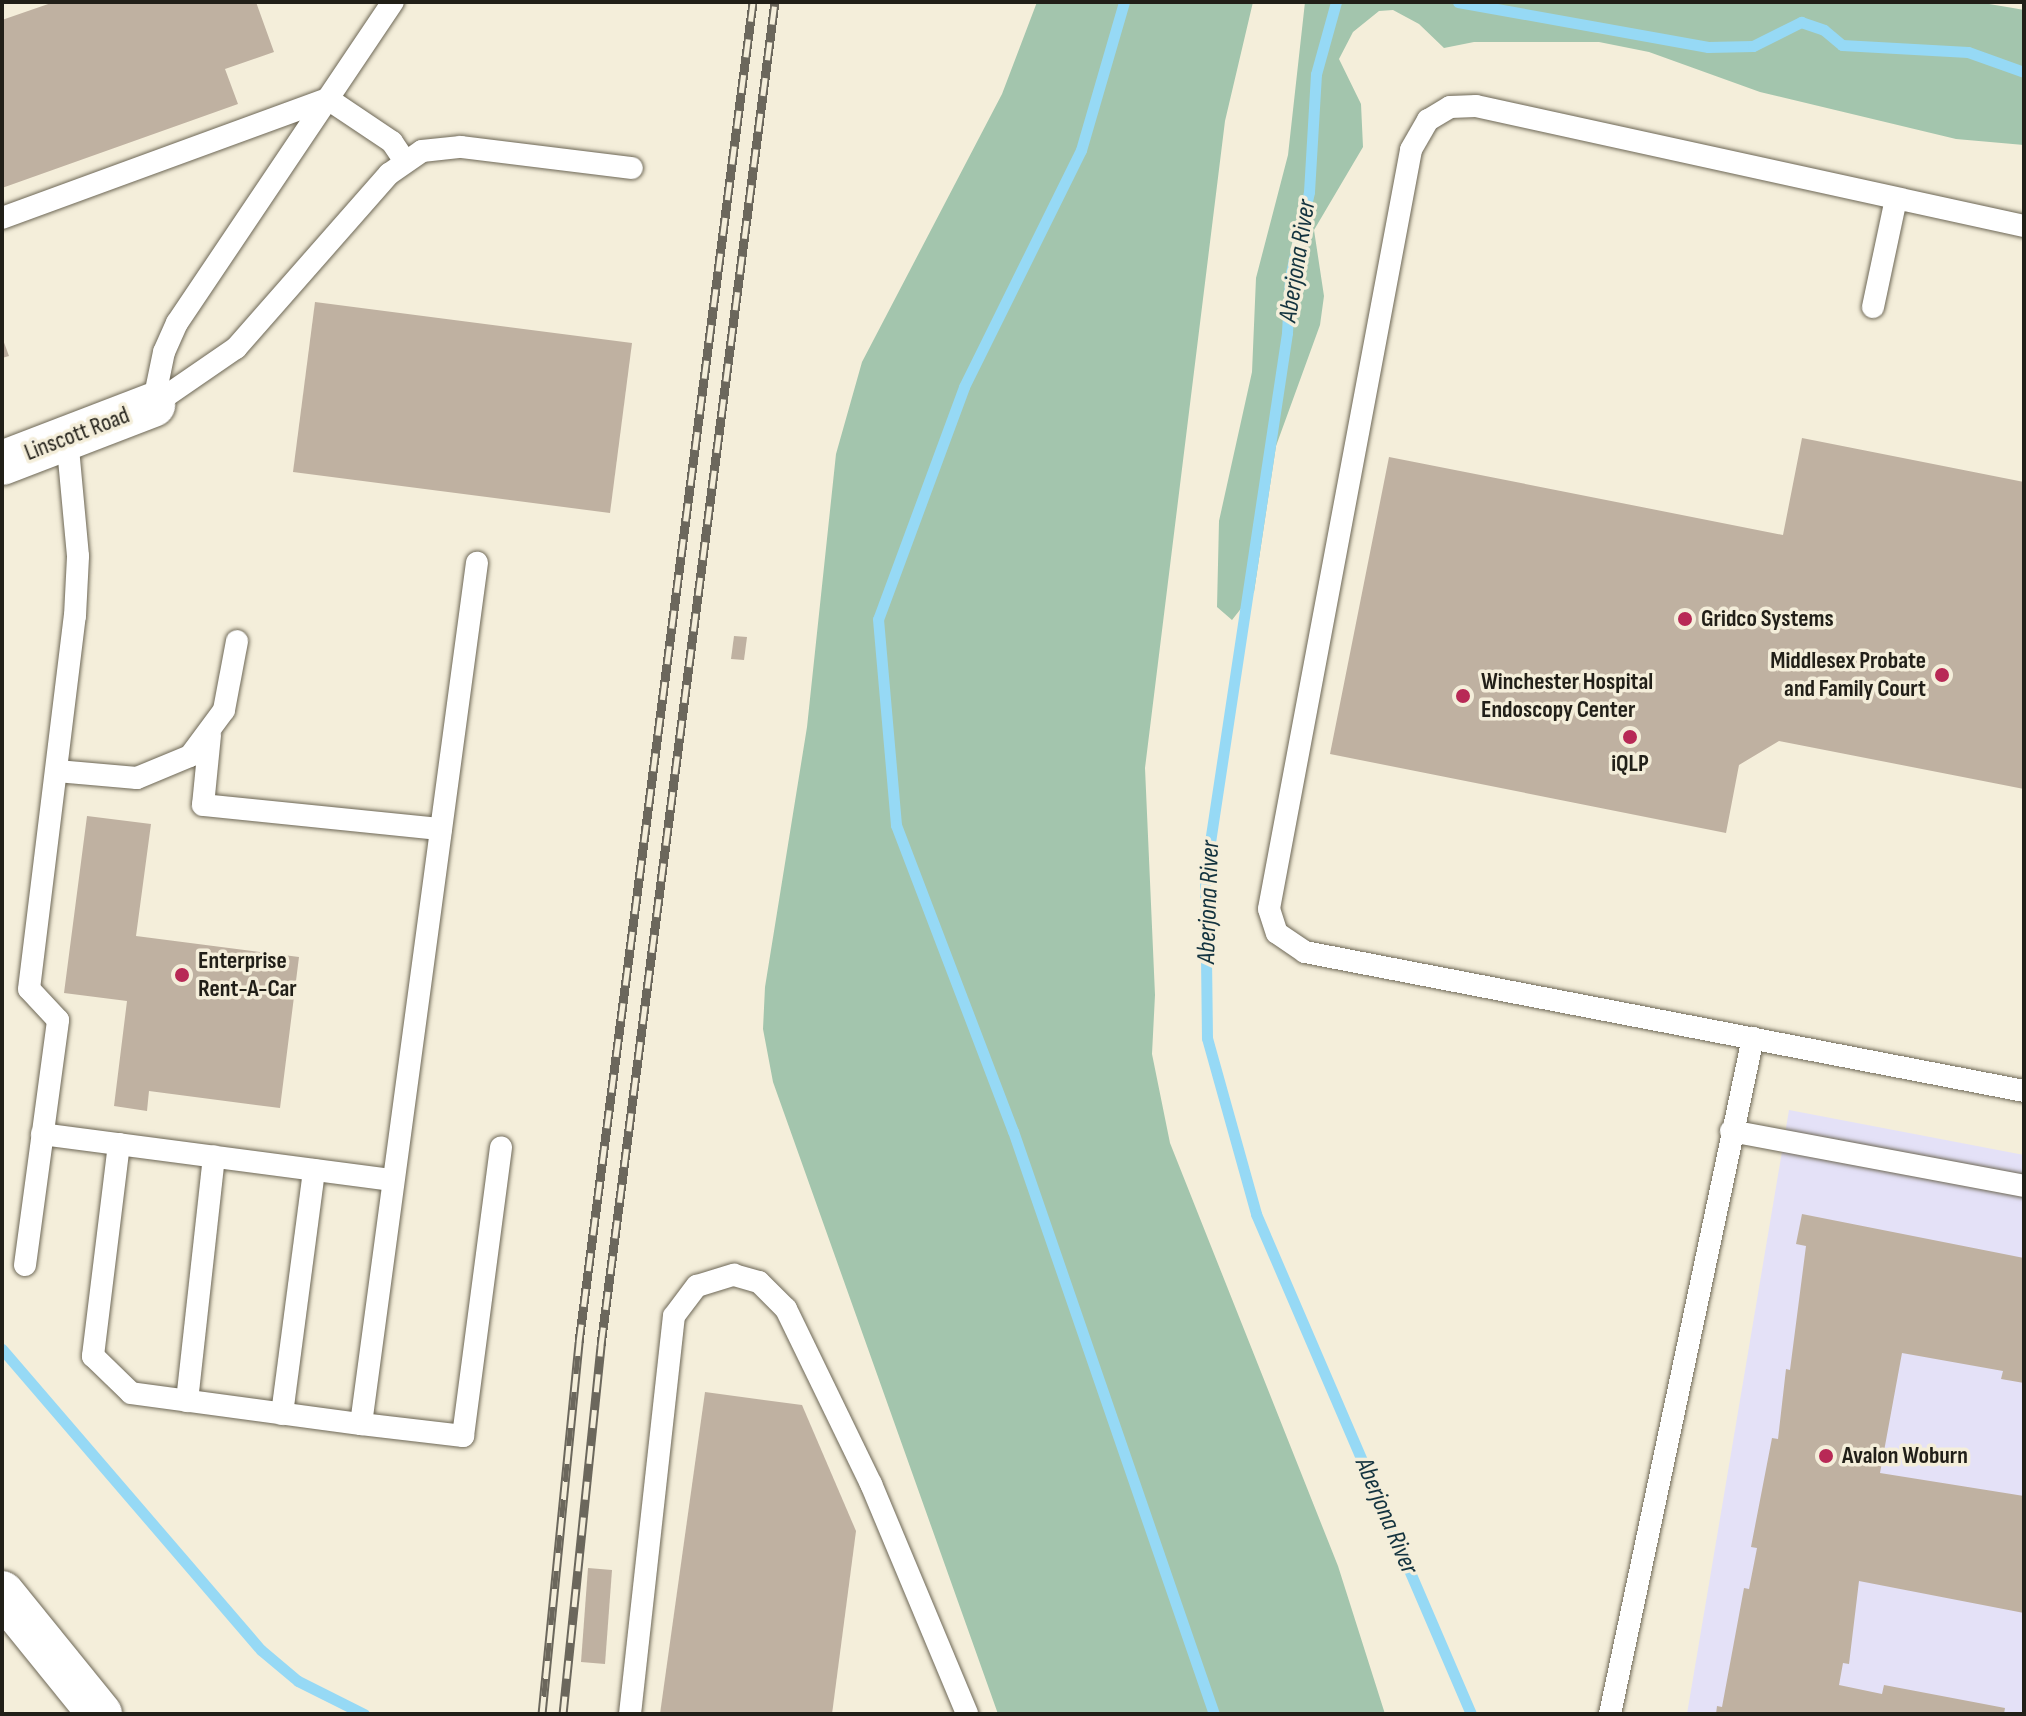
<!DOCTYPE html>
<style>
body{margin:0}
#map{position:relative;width:2026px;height:1716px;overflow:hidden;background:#f4eeda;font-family:"Sofia Sans Condensed",sans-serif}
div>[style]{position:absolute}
.commercial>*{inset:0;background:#e4e1f7}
.green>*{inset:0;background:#a3c5ad}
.stream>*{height:11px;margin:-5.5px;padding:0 5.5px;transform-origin:5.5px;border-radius:5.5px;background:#96d9f5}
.building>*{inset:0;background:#bfb1a1}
.roads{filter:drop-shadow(0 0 2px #6d6756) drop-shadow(0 0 2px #6d6756)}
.lane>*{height:22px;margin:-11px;padding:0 11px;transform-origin:11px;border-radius:11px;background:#fff}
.street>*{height:44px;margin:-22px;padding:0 22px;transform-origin:22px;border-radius:22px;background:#fff}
.secondary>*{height:44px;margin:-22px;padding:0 22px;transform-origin:22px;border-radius:22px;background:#fff}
.rail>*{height:9px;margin-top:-4.5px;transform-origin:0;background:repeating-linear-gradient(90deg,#f4eeda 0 18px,#6b675c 0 36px);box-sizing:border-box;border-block:2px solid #6b675c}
.dots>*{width:22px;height:22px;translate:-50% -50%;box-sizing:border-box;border:4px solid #f4eeda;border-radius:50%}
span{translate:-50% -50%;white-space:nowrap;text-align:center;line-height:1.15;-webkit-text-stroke:7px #f4eeda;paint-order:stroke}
.street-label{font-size:24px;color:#211f18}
.poi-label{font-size:24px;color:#211f18;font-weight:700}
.left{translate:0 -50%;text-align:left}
.right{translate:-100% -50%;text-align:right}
.water-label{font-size:26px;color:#13333f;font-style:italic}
.frame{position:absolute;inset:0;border:4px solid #211f18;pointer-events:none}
</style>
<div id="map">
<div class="commercial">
<div style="clip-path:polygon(1789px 1110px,2024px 1155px,2024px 1714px,1687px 1714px)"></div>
</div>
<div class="green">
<div style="clip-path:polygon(1037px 2px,1253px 2px,1225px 121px,1145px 768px,1155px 995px,1152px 1054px,1170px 1143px,1338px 1566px,1385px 1714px,998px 1714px,773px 1082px,763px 1029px,765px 987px,807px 727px,836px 454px,862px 362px,1002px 94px)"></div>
<div style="clip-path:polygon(1305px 2px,1977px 2px,2013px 8px,2024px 10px,2024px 145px,1956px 139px,1760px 92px,1649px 52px,1599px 42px,1474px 42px,1444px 48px,1419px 24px,1393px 10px,1379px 11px,1353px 32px,1339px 59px,1361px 104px,1363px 147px,1314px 230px,1324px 296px,1320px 325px,1276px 446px,1254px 592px,1232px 620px,1217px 607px,1219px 521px,1252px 372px,1256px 278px,1288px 155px)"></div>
</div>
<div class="stream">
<div style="left:1124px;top:2px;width:154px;rotate:106.2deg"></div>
<div style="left:1081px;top:150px;width:264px;rotate:116.3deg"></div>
<div style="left:964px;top:387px;width:247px;rotate:110.3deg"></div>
<div style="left:878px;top:619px;width:207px;rotate:85deg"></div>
<div style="left:896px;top:825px;width:328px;rotate:69.1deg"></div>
<div style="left:1013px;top:1131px;width:617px;rotate:70.98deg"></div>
<div style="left:1336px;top:2px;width:75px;rotate:105.5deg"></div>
<div style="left:1316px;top:74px;width:118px;rotate:93.4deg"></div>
<div style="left:1309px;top:192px;width:87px;rotate:102.6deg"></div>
<div style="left:1290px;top:277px;width:56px;rotate:93.1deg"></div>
<div style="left:1287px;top:333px;width:548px;rotate:98.6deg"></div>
<div style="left:1205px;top:875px;width:163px;rotate:89.3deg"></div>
<div style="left:1207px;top:1038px;width:183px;rotate:74.4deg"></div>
<div style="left:1256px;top:1214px;width:544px;rotate:66.73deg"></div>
<div style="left:1458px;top:2px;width:254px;rotate:10.2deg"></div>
<div style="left:1708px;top:47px;width:45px;rotate:-1.3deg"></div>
<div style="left:1753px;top:46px;width:54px;rotate:-26.6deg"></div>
<div style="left:1801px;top:22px;width:24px;rotate:19deg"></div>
<div style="left:1824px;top:30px;width:23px;rotate:40deg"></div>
<div style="left:1842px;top:45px;width:126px;rotate:3.2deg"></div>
<div style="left:1968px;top:52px;width:59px;rotate:19.7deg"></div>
<div style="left:2px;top:1349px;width:397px;rotate:49.3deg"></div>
<div style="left:261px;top:1650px;width:48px;rotate:40deg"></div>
<div style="left:298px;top:1681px;width:74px;rotate:26.6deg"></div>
</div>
<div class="building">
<div style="clip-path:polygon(54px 2px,256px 2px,274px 52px,225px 69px,238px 104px,2px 188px,2px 20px)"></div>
<div style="clip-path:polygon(315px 302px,632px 343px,610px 513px,293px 472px)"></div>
<div style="clip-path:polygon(2px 337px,9px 356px,2px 358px)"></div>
<div style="clip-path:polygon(1802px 438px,2024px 482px,2024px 789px,1779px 741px,1739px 765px,1726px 833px,1330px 754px,1389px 457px,1783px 535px)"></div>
<div style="clip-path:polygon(734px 636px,747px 637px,744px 660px,731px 659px)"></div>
<div style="clip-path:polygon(87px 816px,151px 824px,136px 936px,299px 957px,280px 1108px,149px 1091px,147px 1111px,114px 1106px,127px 1001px,64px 993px)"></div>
<div style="clip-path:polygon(1802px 1214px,2024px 1258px,2024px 1383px,2001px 1379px,2003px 1371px,1902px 1353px,1880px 1473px,2024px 1496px,2024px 1613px,1859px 1581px,1849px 1664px,1843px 1663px,1839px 1685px,1882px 1694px,1884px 1685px,2005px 1708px,2004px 1714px,1716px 1714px,1717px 1706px,1722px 1707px,1744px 1588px,1749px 1589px,1757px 1548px,1751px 1547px,1772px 1438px,1778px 1439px,1786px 1369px,1790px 1370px,1806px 1246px,1796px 1244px)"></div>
<div style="clip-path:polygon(705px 1392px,802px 1405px,856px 1531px,832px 1714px,660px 1714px)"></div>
<div style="clip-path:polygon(588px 1568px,612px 1570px,605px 1664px,581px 1662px)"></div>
</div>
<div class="roads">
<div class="lane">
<div style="left:2px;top:218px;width:347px;rotate:-20.1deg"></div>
<div style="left:328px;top:99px;width:77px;rotate:33.9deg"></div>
<div style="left:392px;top:142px;width:23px;rotate:56deg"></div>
<div style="left:2024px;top:226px;width:561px;rotate:-167.65deg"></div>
<div style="left:1476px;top:106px;width:26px;rotate:178deg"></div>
<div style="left:1450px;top:107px;width:26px;rotate:149deg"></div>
<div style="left:1428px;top:120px;width:34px;rotate:120deg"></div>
<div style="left:1411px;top:150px;width:772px;rotate:100.6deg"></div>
<div style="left:1269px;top:909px;width:25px;rotate:72deg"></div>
<div style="left:1277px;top:933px;width:34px;rotate:34deg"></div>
<div style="left:1305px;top:952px;width:732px;rotate:10.94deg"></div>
<div style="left:1873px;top:307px;width:110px;rotate:-78deg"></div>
<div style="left:153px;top:405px;width:101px;rotate:-34.5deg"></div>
<div style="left:236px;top:348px;width:232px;rotate:-48.7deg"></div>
<div style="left:389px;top:174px;width:40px;rotate:-34.9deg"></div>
<div style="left:422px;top:151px;width:39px;rotate:-6deg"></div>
<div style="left:461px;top:147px;width:172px;rotate:7deg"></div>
<div style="left:153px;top:405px;width:54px;rotate:-78.3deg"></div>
<div style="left:164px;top:352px;width:32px;rotate:-66deg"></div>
<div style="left:177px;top:323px;width:387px;rotate:-56.1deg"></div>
<div style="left:210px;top:735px;width:70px;rotate:95.7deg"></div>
<div style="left:203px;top:805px;width:239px;rotate:5.8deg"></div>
<div style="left:57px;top:771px;width:80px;rotate:5deg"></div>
<div style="left:137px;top:778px;width:57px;rotate:-22.5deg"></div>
<div style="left:190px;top:756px;width:57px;rotate:-53.5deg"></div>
<div style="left:224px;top:710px;width:70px;rotate:-79.3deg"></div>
<div style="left:1731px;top:1131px;width:298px;rotate:10.6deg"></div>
<div style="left:42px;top:1134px;width:354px;rotate:7.5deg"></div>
<div style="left:119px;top:1144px;width:214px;rotate:97deg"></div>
<div style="left:93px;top:1356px;width:53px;rotate:44.2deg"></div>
<div style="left:131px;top:1393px;width:232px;rotate:7.7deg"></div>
<div style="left:361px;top:1424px;width:869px;rotate:-82.33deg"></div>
<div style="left:25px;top:1265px;width:247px;rotate:-82.3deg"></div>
<div style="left:58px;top:1020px;width:42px;rotate:-133.1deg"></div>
<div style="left:29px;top:989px;width:376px;rotate:-83deg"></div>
<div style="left:75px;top:616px;width:60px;rotate:-87.1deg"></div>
<div style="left:78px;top:556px;width:120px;rotate:-95.3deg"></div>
<div style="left:187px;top:1401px;width:246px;rotate:-83.7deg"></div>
<div style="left:282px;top:1414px;width:246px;rotate:-82.5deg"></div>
<div style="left:361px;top:1424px;width:103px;rotate:6.7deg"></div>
<div style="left:463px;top:1436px;width:291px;rotate:-82.5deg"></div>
<div style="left:630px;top:1714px;width:400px;rotate:-83.7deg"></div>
<div style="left:674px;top:1316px;width:38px;rotate:-53deg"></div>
<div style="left:697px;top:1286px;width:39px;rotate:-17deg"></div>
<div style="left:734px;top:1275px;width:26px;rotate:16deg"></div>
<div style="left:759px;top:1282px;width:38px;rotate:45deg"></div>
<div style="left:786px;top:1309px;width:195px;rotate:64.1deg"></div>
<div style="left:871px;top:1484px;width:249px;rotate:67.3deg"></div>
<div style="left:1610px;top:1714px;width:691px;rotate:-78.06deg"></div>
</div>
<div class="street">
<div style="left:2px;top:463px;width:162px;rotate:-21deg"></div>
</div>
<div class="secondary">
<div style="left:2px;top:1593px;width:156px;rotate:51deg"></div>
</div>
</div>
<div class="rail">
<div style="left:542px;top:1714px;width:374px;rotate:-84.3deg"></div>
<div style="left:579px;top:1342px;width:1351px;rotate:-82.6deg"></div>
<div style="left:563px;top:1714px;width:371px;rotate:-84.1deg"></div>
<div style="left:601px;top:1345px;width:1354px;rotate:-82.62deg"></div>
</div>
<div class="dots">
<div style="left:1685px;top:619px;background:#b82956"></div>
<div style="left:1942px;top:675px;background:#b82956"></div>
<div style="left:1463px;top:696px;background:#b82956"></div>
<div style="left:1630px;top:737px;background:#b82956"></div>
<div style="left:182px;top:975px;background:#b82956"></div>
<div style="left:1826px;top:1456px;background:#b82956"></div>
</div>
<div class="street-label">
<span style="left:77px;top:434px;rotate:-21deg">Linscott Road</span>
</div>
<div class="poi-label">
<span class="left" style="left:1701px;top:619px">Gridco Systems</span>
<span class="right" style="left:1926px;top:675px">Middlesex Probate<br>and Family Court</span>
<span class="left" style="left:1481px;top:696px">Winchester Hospital<br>Endoscopy Center</span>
<span style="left:1630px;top:764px">iQLP</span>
<span class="left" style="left:198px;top:975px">Enterprise<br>Rent-A-Car</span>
<span class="left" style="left:1842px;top:1456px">Avalon Woburn</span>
</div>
<div class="water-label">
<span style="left:1298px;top:261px;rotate:-81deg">Aberjona River</span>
<span style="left:1209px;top:902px;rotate:-88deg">Aberjona River</span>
<span style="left:1386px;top:1516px;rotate:67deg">Aberjona River</span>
</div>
<div class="frame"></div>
</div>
